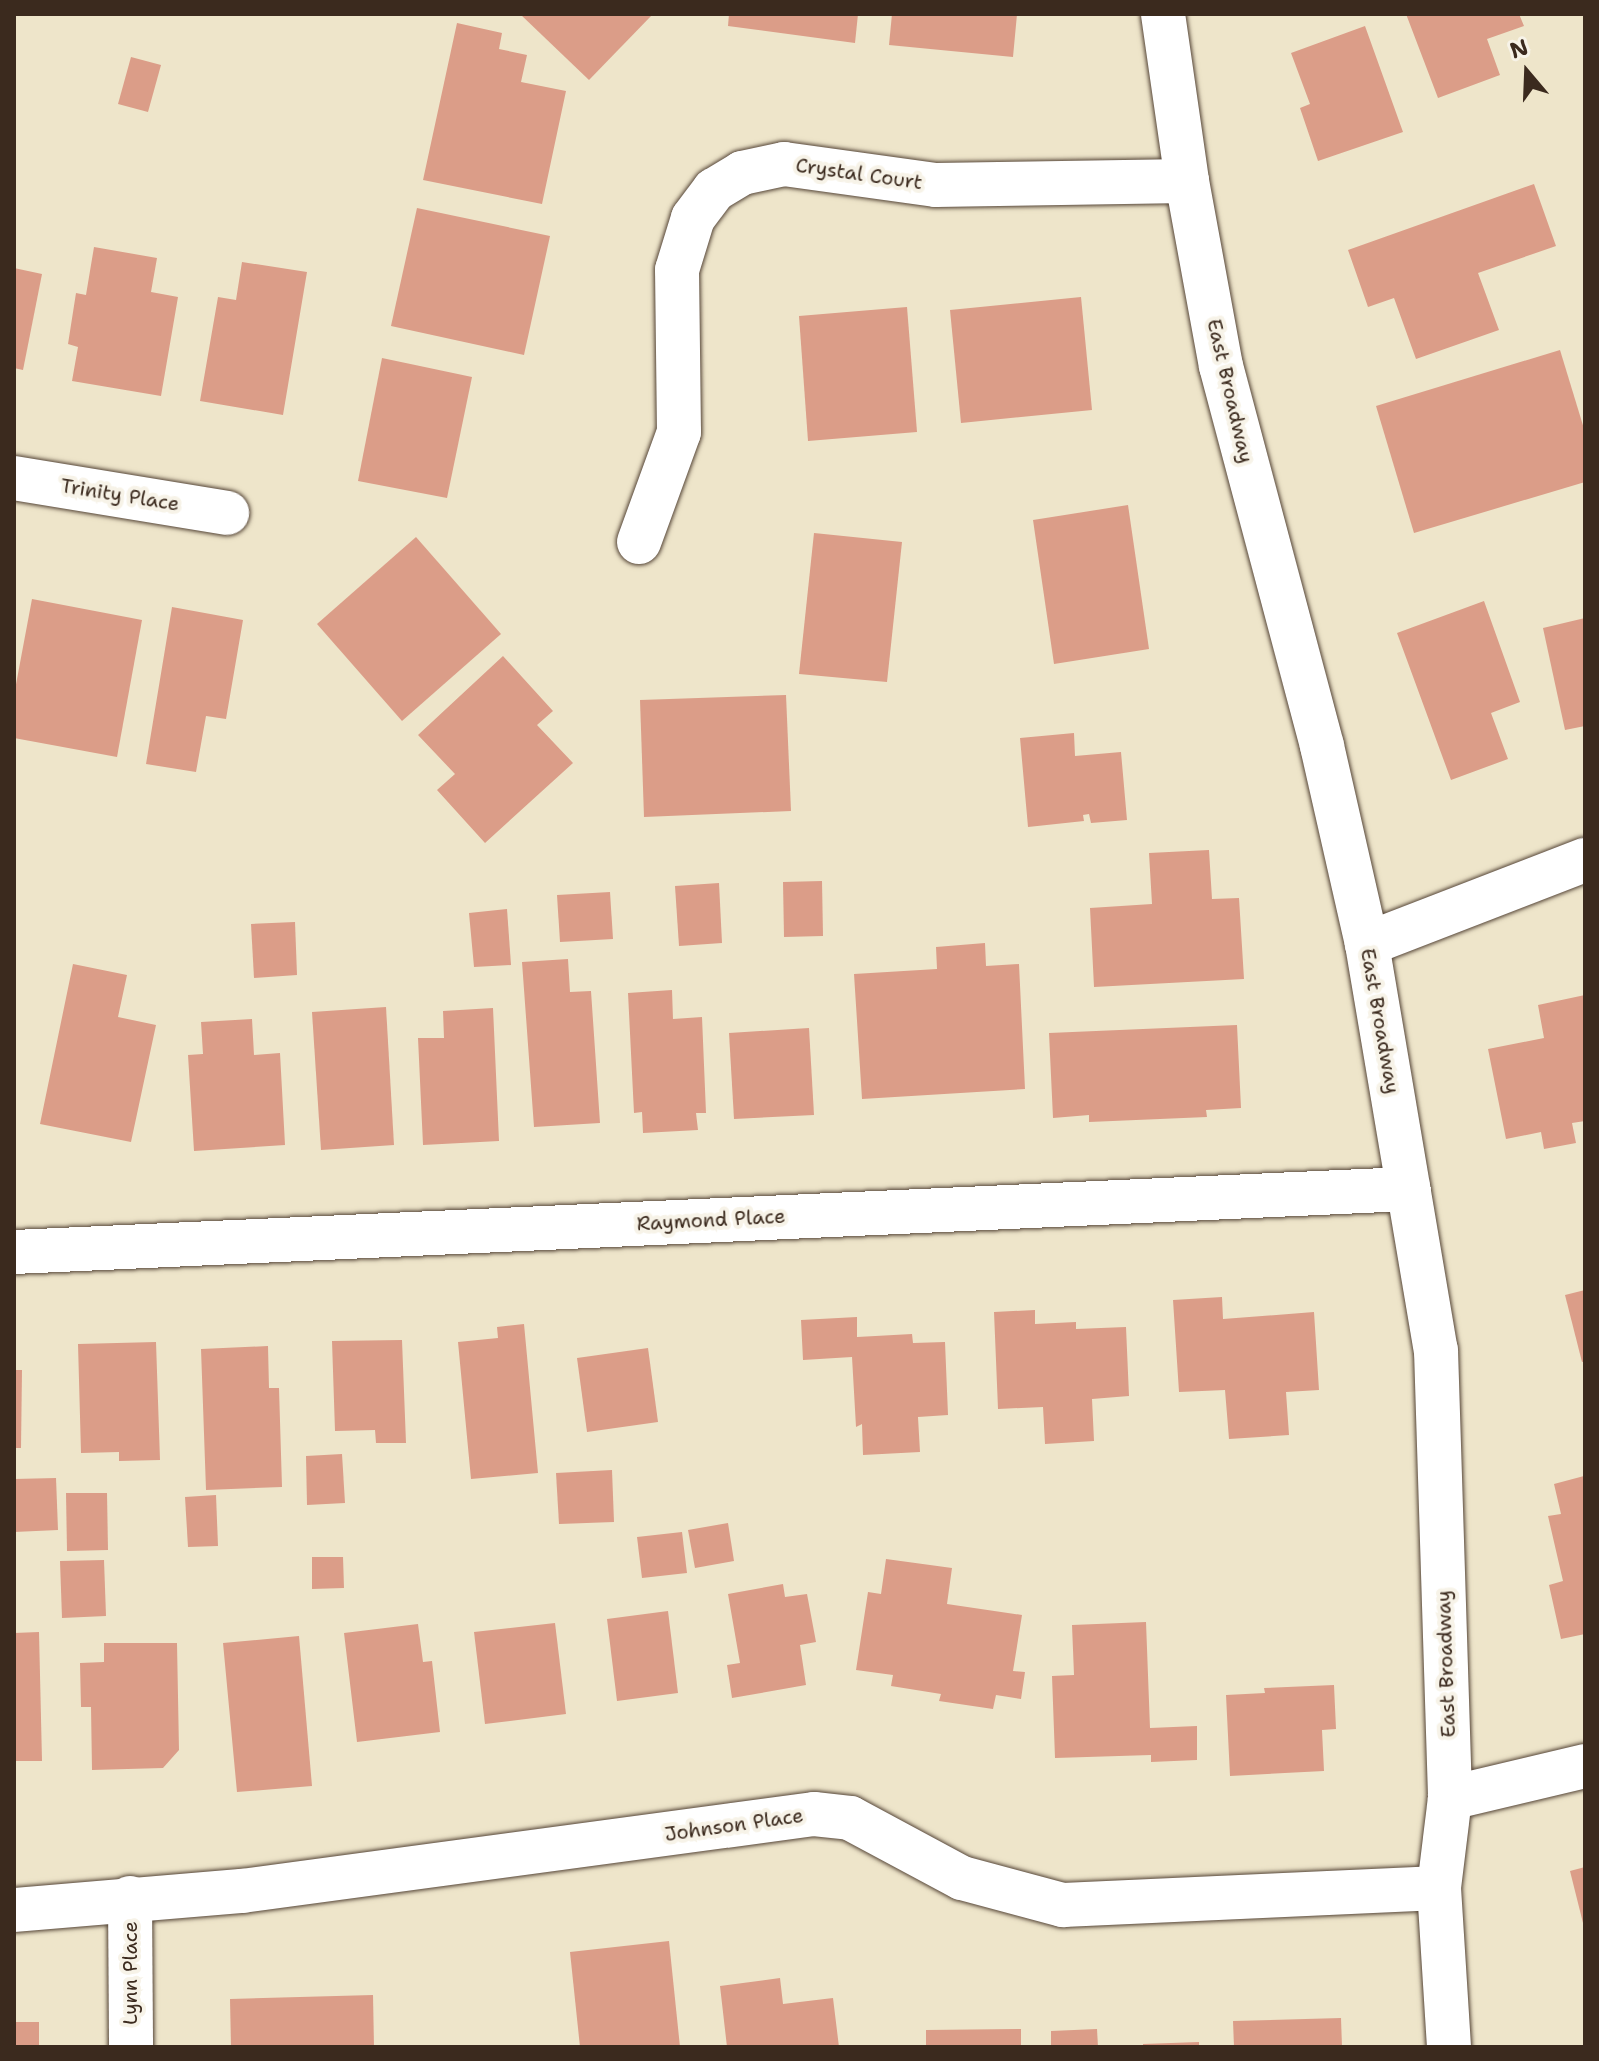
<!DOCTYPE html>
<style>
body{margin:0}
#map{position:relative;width:1599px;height:2061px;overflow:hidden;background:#eee5ca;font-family:"Shantell Sans",sans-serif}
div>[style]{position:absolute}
.building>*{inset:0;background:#db9d88}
.roads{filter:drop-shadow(0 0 2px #564638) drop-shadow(0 0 2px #564638)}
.street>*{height:44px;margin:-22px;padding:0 22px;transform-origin:22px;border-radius:22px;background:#fff}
span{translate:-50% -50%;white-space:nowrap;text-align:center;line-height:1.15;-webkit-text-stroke:8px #f7f3e8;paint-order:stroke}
.street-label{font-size:20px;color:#3b2a1e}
.frame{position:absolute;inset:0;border:16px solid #3b2a1e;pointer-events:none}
.north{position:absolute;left:1487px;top:32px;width:80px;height:80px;-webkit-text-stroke:6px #f7f3e8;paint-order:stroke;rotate:341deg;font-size:22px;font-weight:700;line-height:32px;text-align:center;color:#3b2a1e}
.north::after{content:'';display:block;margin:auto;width:28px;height:36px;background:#3b2a1e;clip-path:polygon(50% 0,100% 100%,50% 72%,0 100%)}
</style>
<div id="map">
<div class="building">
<div style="clip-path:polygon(520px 14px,653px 14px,589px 80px)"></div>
<div style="clip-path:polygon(729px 14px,858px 14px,855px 43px,728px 26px)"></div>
<div style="clip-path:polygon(892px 14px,1017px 14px,1013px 57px,889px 45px)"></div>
<div style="clip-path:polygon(1406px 14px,1519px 14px,1524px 26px,1487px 39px,1500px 75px,1438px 98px)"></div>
<div style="clip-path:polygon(457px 23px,502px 33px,499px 49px,527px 55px,521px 82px,566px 91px,542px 204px,423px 180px)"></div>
<div style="clip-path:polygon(1365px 26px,1403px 132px,1318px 161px,1300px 108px,1310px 104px,1291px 53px)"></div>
<div style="clip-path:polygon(131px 57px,161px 65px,148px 112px,118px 104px)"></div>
<div style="clip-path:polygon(1534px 184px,1556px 246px,1478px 273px,1499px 330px,1416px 359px,1394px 298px,1368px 307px,1348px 250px)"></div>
<div style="clip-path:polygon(417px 208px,550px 236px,524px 355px,391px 326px)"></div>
<div style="clip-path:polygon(94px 247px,157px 258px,151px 292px,178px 297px,161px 396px,72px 381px,78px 347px,68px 344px,76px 293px,86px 295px)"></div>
<div style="clip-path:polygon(242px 262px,307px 272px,283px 415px,200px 401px,218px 297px,236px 300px)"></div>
<div style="clip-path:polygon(14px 268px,42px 274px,23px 370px,14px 368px)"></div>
<div style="clip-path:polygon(1081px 297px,1092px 410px,961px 423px,950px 310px)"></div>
<div style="clip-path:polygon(907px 307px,917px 432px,808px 441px,799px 316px)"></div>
<div style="clip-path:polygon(1560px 350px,1585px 432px,1585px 482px,1414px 533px,1376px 406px)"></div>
<div style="clip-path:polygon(382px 358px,472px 377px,447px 498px,358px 481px)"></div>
<div style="clip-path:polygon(1128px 505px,1149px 649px,1054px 664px,1033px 520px)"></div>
<div style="clip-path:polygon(814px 533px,902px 542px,887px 682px,799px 674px)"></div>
<div style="clip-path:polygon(416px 537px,501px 634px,402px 721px,317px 624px)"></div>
<div style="clip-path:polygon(32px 599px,142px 620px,117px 757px,14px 738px,14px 695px)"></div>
<div style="clip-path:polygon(1484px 601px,1520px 702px,1491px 713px,1508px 759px,1451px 780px,1397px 633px)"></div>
<div style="clip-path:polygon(172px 607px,243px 620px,226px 719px,206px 716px,196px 772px,146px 764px)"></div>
<div style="clip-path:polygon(1585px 618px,1585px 726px,1565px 730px,1543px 628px)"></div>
<div style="clip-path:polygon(503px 656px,553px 711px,537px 725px,573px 763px,485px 843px,437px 790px,455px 774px,418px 735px)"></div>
<div style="clip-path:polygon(786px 695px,791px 811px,644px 817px,640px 700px)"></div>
<div style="clip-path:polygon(1074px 733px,1075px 756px,1121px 752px,1127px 820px,1091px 823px,1089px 814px,1083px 815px,1084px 821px,1028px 827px,1020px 738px)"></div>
<div style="clip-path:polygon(1209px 850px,1212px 899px,1239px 898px,1244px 979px,1094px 987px,1090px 908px,1152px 904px,1149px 853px)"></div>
<div style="clip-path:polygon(822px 881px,823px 936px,784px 937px,783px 882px)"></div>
<div style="clip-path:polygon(719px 883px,722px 943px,679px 946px,675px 886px)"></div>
<div style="clip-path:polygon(610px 892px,613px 939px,560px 942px,557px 895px)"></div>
<div style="clip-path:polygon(507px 909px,511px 965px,474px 967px,469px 913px)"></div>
<div style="clip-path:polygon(295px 922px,297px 975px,254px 978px,251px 924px)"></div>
<div style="clip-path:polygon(985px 943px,986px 966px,1019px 964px,1025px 1089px,862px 1099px,854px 974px,937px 969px,936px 947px)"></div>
<div style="clip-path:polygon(568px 959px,570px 992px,591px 991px,600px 1123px,534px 1127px,522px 962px)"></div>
<div style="clip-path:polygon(73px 964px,127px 975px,118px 1017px,156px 1025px,131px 1142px,40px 1124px)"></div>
<div style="clip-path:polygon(672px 990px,673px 1019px,702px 1017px,706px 1113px,696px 1113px,698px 1130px,643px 1133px,642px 1112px,634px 1113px,628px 993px)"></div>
<div style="clip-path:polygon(1585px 995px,1585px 1121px,1572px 1123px,1576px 1143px,1544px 1149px,1541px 1132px,1506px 1139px,1488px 1049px,1544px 1038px,1538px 1005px)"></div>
<div style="clip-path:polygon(386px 1007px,394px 1145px,321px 1150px,312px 1012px)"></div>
<div style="clip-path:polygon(493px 1008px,499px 1141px,423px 1145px,418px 1038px,444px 1038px,443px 1011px)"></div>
<div style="clip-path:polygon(252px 1019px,254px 1055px,280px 1053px,285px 1145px,194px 1151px,188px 1055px,203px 1054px,201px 1022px)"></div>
<div style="clip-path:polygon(1237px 1025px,1241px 1108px,1206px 1110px,1207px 1117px,1089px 1122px,1089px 1115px,1053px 1118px,1049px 1033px)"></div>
<div style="clip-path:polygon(809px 1028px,814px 1115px,734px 1119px,729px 1033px)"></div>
<div style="clip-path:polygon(1585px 1290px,1585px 1361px,1582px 1362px,1565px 1295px)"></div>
<div style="clip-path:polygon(1222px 1297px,1223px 1319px,1314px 1312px,1319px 1390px,1286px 1392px,1289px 1435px,1229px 1439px,1225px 1390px,1179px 1392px,1173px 1300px)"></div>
<div style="clip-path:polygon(1035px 1310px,1035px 1324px,1076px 1322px,1076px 1329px,1126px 1327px,1129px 1396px,1092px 1399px,1094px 1441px,1045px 1444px,1043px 1407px,998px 1409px,994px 1312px)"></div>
<div style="clip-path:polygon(857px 1317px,857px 1337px,912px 1334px,913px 1343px,945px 1342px,948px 1415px,918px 1417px,920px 1452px,863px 1455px,862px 1424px,856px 1427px,852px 1357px,803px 1360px,801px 1320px)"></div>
<div style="clip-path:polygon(524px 1324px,538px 1473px,471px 1479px,458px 1342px,498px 1338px,497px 1327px)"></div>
<div style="clip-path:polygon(402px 1340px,406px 1443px,376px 1443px,375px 1430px,335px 1431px,332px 1341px)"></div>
<div style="clip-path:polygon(156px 1342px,160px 1460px,119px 1461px,119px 1452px,81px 1453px,78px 1344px)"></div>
<div style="clip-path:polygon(268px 1346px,269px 1388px,279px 1388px,282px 1487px,206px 1490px,201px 1349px)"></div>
<div style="clip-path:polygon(648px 1348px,658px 1422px,587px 1432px,577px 1358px)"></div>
<div style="clip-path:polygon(14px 1370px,22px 1370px,21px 1448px,14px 1448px)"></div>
<div style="clip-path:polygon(342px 1454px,345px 1503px,307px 1505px,306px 1456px)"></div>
<div style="clip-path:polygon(612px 1470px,614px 1522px,559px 1524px,556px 1473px)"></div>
<div style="clip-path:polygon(1584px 1476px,1585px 1634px,1561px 1639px,1549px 1585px,1563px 1581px,1548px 1516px,1561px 1514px,1554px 1484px)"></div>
<div style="clip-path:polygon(56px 1478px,58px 1530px,14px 1532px,14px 1479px)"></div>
<div style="clip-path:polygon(66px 1493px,107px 1493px,108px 1550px,67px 1551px)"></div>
<div style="clip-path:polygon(216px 1495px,218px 1546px,188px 1547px,185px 1497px)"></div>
<div style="clip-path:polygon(728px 1523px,734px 1561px,695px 1568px,688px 1530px)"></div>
<div style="clip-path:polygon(682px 1532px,687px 1573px,642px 1578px,637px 1537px)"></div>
<div style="clip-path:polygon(312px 1557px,343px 1557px,344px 1588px,312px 1589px)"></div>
<div style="clip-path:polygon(886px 1559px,952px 1568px,947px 1604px,1022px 1615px,1013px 1671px,1025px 1672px,1021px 1699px,996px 1695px,993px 1709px,939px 1701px,941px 1694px,891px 1686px,893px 1675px,856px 1670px,868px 1592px,881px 1594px)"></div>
<div style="clip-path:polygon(104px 1560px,106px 1616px,62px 1618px,60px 1561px)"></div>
<div style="clip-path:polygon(783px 1584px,785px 1597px,807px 1594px,816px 1642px,800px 1645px,806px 1685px,732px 1698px,727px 1665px,740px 1663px,728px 1594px)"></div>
<div style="clip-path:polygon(668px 1611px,678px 1693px,617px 1701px,607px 1619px)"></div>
<div style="clip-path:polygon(1146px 1622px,1150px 1728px,1197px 1726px,1197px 1760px,1151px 1762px,1151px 1755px,1055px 1758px,1052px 1676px,1074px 1675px,1072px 1625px)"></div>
<div style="clip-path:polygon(555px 1623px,566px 1714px,485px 1724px,474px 1632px)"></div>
<div style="clip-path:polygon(418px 1624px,423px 1662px,432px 1661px,440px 1732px,357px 1742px,344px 1633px)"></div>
<div style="clip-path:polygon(39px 1632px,42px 1761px,14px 1761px,14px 1633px)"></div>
<div style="clip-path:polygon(299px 1636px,312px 1786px,237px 1792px,223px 1643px)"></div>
<div style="clip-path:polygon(104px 1643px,177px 1643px,179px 1750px,163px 1768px,92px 1770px,91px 1707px,81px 1707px,80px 1663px,104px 1662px)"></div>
<div style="clip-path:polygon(1334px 1685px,1336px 1729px,1322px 1730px,1324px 1771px,1230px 1776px,1226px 1695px,1265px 1693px,1264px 1688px)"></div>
<div style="clip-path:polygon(1585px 1867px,1585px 1927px,1584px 1927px,1570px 1871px)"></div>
<div style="clip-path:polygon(669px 1941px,680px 2047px,580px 2047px,570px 1952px)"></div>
<div style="clip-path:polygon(780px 1978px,783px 2004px,833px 1998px,839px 2047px,727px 2047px,720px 1986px)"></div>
<div style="clip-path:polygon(373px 1995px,374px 2047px,231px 2047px,230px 1999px)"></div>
<div style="clip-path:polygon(1341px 2018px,1342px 2047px,1234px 2047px,1233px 2021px)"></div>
<div style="clip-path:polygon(14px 2022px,39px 2022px,39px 2047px,14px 2047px)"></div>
<div style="clip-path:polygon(1021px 2029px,1021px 2047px,926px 2047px,926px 2030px)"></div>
<div style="clip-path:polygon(1097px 2029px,1098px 2047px,1051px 2047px,1051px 2031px)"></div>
<div style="clip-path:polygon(1199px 2042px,1199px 2047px,1143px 2047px,1143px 2044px)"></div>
</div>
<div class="roads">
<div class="street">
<div style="left:1163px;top:14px;width:169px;rotate:81.8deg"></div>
<div style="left:1187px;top:181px;width:188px;rotate:79.6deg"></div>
<div style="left:1221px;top:366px;width:393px;rotate:75.1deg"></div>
<div style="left:1322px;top:746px;width:203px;rotate:77.2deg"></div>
<div style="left:1367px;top:944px;width:412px;rotate:80.4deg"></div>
<div style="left:1436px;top:1350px;width:448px;rotate:88.2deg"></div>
<div style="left:1450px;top:1798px;width:91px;rotate:97deg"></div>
<div style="left:1439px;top:1888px;width:159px;rotate:86.4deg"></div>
<div style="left:14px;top:478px;width:216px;rotate:9.3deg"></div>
<div style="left:639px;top:542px;width:117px;rotate:-70deg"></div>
<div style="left:679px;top:432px;width:162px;rotate:-90.7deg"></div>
<div style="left:677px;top:270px;width:54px;rotate:-72.9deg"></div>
<div style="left:693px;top:218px;width:35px;rotate:-53deg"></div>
<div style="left:714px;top:190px;width:33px;rotate:-31deg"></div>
<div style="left:742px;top:173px;width:43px;rotate:-12.1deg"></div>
<div style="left:784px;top:164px;width:153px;rotate:7.9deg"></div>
<div style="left:936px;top:185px;width:251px;rotate:-0.9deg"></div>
<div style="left:1367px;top:944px;width:234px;rotate:-21.1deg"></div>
<div style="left:14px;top:1252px;width:1396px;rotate:-2.59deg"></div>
<div style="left:1450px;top:1798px;width:139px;rotate:-13.3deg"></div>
<div style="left:130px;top:1898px;width:149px;rotate:89.6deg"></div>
<div style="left:14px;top:1910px;width:229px;rotate:-4.8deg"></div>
<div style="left:242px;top:1891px;width:577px;rotate:-7.67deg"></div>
<div style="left:814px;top:1814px;width:36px;rotate:6deg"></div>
<div style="left:850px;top:1818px;width:127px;rotate:28.2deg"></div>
<div style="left:962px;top:1878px;width:105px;rotate:15deg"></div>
<div style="left:1063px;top:1905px;width:376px;rotate:-2.6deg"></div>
</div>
</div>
<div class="street-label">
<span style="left:859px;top:174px;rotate:8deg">Crystal Court</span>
<span style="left:1230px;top:391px;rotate:77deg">East Broadway</span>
<span style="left:120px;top:495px;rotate:9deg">Trinity Place</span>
<span style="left:1380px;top:1021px;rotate:80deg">East Broadway</span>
<span style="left:711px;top:1220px;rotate:-3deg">Raymond Place</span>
<span style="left:1446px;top:1664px;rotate:-92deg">East Broadway</span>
<span style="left:734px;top:1825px;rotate:-8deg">Johnson Place</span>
<span style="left:130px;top:1973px;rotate:-90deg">Lynn Place</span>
</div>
<div class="frame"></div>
<div class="north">N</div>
</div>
